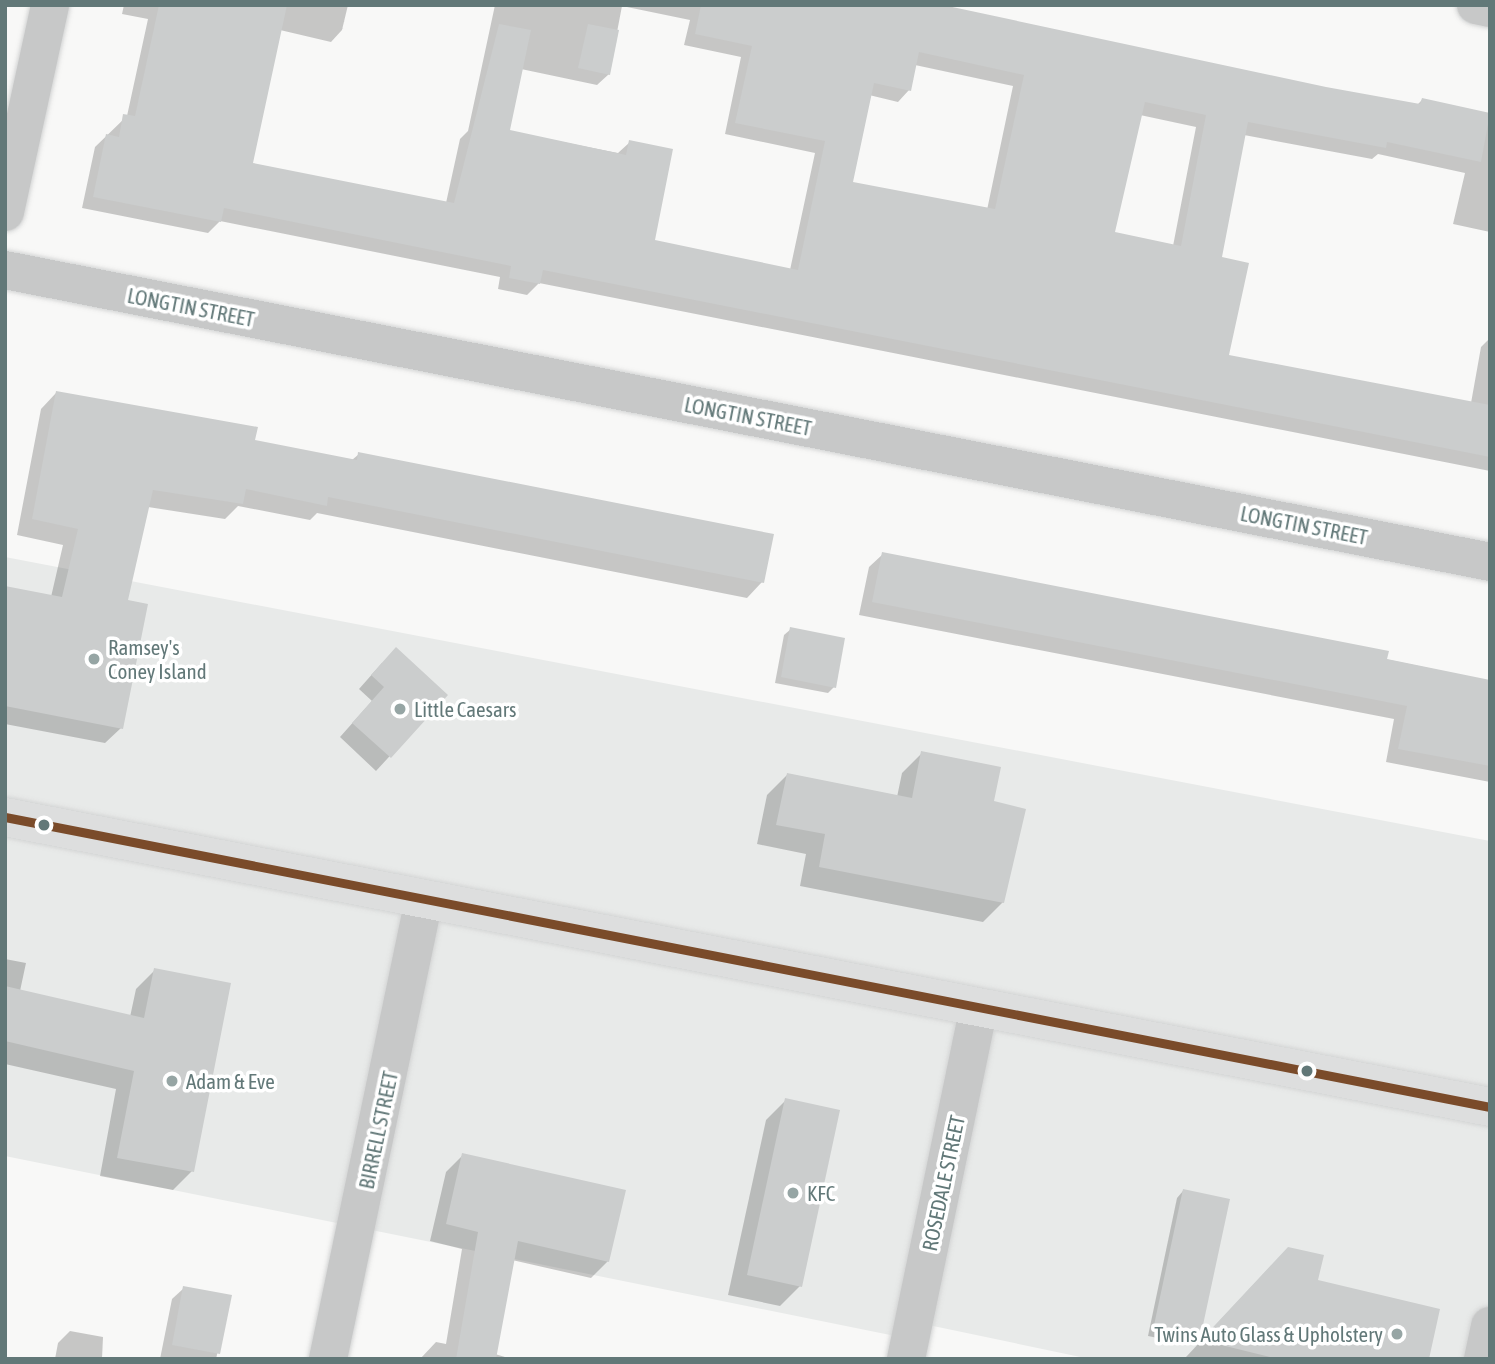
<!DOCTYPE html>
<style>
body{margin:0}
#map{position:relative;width:1495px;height:1364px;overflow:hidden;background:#f8f8f7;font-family:"Asap Condensed",sans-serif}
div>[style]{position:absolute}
.built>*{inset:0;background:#e8eae9}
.shadow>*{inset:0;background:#0003}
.building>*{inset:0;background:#cbcdcd}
.roads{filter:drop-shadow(0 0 2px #d3d4d4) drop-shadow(0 0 2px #d3d4d4)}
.minor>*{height:38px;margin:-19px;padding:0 19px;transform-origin:19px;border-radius:19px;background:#c7c8c8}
.major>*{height:38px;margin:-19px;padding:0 19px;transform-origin:19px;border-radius:19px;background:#dddede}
.bus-1>*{height:9px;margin:-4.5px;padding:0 4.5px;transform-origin:4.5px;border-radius:4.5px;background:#7a4b2a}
.dots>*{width:19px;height:19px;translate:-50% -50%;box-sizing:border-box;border:4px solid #fff;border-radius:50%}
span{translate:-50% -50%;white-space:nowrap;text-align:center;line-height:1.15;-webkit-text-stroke:7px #fff;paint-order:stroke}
.street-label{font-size:21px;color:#627878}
.poi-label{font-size:21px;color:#627878}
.left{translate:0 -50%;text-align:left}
.right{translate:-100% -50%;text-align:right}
.frame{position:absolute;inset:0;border:7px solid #627878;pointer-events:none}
</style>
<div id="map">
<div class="built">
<div style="clip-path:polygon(5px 557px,1490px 841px,1490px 1359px,1090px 1359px,914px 1322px,910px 1339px,5px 1156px)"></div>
</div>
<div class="shadow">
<div style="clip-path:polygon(evenodd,124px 5px,348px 5px,342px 30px,331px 42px,280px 30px,251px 164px,446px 203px,460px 139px,468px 131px,495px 5px,926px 5px,1326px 89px,1417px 105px,1422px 100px,1490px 115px,1490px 232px,1453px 224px,1465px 173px,1378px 154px,1372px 159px,1244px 135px,1220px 259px,1227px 357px,1471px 403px,1481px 347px,1490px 338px,1490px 471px,539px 283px,527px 295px,498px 289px,500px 277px,220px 221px,208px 233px,82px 208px,95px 147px,127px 116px,148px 19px,122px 14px,124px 5px,622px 6px,690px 20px,684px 45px,741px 57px,725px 134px,815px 153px,790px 270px,653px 241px,630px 142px,618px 153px,507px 131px,521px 69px,597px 85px,609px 74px,622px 6px,124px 5px,915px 65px,1013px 86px,987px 210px,851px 183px,869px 95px,898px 102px,909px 90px,915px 65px,124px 5px,1140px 115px,1196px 127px,1173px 246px,1113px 233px,1140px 115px)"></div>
<div style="clip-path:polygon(56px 393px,253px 442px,352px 460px,359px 454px,762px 582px,747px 598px,317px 513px,310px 520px,238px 506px,225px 519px,148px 507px,126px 601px,121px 728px,105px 743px,5px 724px,5px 587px,51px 597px,63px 545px,17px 535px,41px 409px)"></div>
<div style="clip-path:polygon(883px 554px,1490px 681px,1490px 782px,1386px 762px,1394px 719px,859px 615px,869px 567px)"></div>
<div style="clip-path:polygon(791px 629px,834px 687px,828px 693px,775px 683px,784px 635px)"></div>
<div style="clip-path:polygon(382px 663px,446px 695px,376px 771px,340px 737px,372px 701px,359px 689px)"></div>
<div style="clip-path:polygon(922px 753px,992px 802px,1003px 902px,983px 922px,800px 886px,806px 854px,757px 844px,767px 795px,787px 775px,897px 797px,902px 773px)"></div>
<div style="clip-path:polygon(5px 959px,26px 963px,20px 991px,130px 1017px,136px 989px,155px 970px,192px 1171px,173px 1190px,100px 1176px,116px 1089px,5px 1064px)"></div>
<div style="clip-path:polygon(786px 1100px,800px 1286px,780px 1306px,728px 1295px,766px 1120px)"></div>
<div style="clip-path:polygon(463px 1155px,608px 1261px,591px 1278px,512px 1260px,495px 1354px,512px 1359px,420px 1359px,436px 1342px,446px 1344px,462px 1249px,430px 1241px,446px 1172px)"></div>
<div style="clip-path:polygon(1183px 1191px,1199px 1339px,1192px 1345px,1148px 1336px,1177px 1198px)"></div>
<div style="clip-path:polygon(1271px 1266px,1316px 1282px,1427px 1359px,1186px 1357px)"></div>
<div style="clip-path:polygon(184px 1288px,230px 1297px,216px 1359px,160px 1359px,172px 1299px)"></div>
<div style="clip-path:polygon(70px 1331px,103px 1337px,102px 1359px,55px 1359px,58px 1343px)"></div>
</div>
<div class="building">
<div style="clip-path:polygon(evenodd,159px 5px,287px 5px,253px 163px,454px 203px,499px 24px,531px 30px,510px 130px,626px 155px,629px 140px,673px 149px,655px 240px,798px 270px,825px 141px,735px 123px,752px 46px,695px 34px,701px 5px,943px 5px,1326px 87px,1420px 104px,1422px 98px,1490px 113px,1481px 162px,1387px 142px,1386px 148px,1248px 122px,1222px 257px,1249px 263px,1229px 355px,1490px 405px,1490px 457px,543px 270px,540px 284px,509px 278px,511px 266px,224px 208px,221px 222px,93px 197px,106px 134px,119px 137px,123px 114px,135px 116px,159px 5px,919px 52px,1024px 75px,995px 209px,853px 182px,874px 83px,911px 91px,919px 52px,159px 5px,1145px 102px,1206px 115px,1181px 246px,1115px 232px,1145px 102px)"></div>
<div style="clip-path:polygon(588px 24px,619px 30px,610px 75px,578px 68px)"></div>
<div style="clip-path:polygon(56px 391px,258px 427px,255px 440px,357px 460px,358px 452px,774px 534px,764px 583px,328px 497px,327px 506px,246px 489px,243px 504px,153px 490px,128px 600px,148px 604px,123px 729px,5px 706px,5px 586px,62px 597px,78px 529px,32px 519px)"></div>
<div style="clip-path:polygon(882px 552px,1389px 651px,1387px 659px,1490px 680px,1490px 766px,1398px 749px,1407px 706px,872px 602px)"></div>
<div style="clip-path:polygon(790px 627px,845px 638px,836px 688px,781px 677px)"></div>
<div style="clip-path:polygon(396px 647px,448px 695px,391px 758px,352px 723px,384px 687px,371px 675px)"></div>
<div style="clip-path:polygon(921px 751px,1001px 767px,994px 801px,1026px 809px,1004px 903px,819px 867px,825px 834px,776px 825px,787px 773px,912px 798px)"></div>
<div style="clip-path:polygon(154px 968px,231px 983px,194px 1172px,117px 1158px,134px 1071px,5px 1041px,5px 986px,144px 1018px)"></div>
<div style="clip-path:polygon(785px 1098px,840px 1110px,802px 1287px,747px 1275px)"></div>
<div style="clip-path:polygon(462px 1153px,626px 1190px,609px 1262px,518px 1241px,496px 1359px,456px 1359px,478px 1232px,446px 1224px)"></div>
<div style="clip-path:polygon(1183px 1189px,1230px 1199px,1200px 1339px,1153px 1330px)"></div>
<div style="clip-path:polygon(1288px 1247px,1324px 1255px,1318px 1280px,1440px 1309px,1429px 1359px,1278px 1359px,1201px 1340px)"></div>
<div style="clip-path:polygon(183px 1286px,232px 1295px,220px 1354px,172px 1345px)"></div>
</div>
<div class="roads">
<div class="minor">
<div style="left:1476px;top:5px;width:14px;rotate:12deg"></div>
<div style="left:5px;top:212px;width:212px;rotate:-77.7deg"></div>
<div style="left:5px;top:270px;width:1513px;rotate:11.12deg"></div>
<div style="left:328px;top:1359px;width:469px;rotate:-78.2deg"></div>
<div style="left:906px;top:1359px;width:359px;rotate:-78.3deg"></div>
<div style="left:1483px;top:1359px;width:34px;rotate:-78deg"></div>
</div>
<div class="major">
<div style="left:5px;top:817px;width:1513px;rotate:11.05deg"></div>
</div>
</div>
<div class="bus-1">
<div style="left:5px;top:817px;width:1513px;rotate:11.05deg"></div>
</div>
<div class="dots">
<div style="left:94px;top:659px;background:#96a5a4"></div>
<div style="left:400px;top:709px;background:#96a5a4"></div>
<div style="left:44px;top:825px;background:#627878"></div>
<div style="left:1307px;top:1071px;background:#627878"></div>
<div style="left:172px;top:1081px;background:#96a5a4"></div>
<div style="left:793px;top:1193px;background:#96a5a4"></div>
<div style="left:1397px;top:1334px;background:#96a5a4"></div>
</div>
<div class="street-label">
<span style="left:191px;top:307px;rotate:11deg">LONGTIN STREET</span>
<span style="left:748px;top:416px;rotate:11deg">LONGTIN STREET</span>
<span style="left:1304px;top:525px;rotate:11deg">LONGTIN STREET</span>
<span style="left:378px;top:1130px;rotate:-78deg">BIRRELL STREET</span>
<span style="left:943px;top:1183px;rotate:-78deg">ROSEDALE STREET</span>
</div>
<div class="poi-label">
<span class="left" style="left:108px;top:659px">Ramsey's<br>Coney Island</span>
<span class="left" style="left:414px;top:709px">Little Caesars</span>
<span class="left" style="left:186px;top:1081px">Adam &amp; Eve</span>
<span class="left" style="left:807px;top:1193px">KFC</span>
<span class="right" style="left:1383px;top:1334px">Twins Auto Glass &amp; Upholstery</span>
</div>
<div class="frame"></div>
</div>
